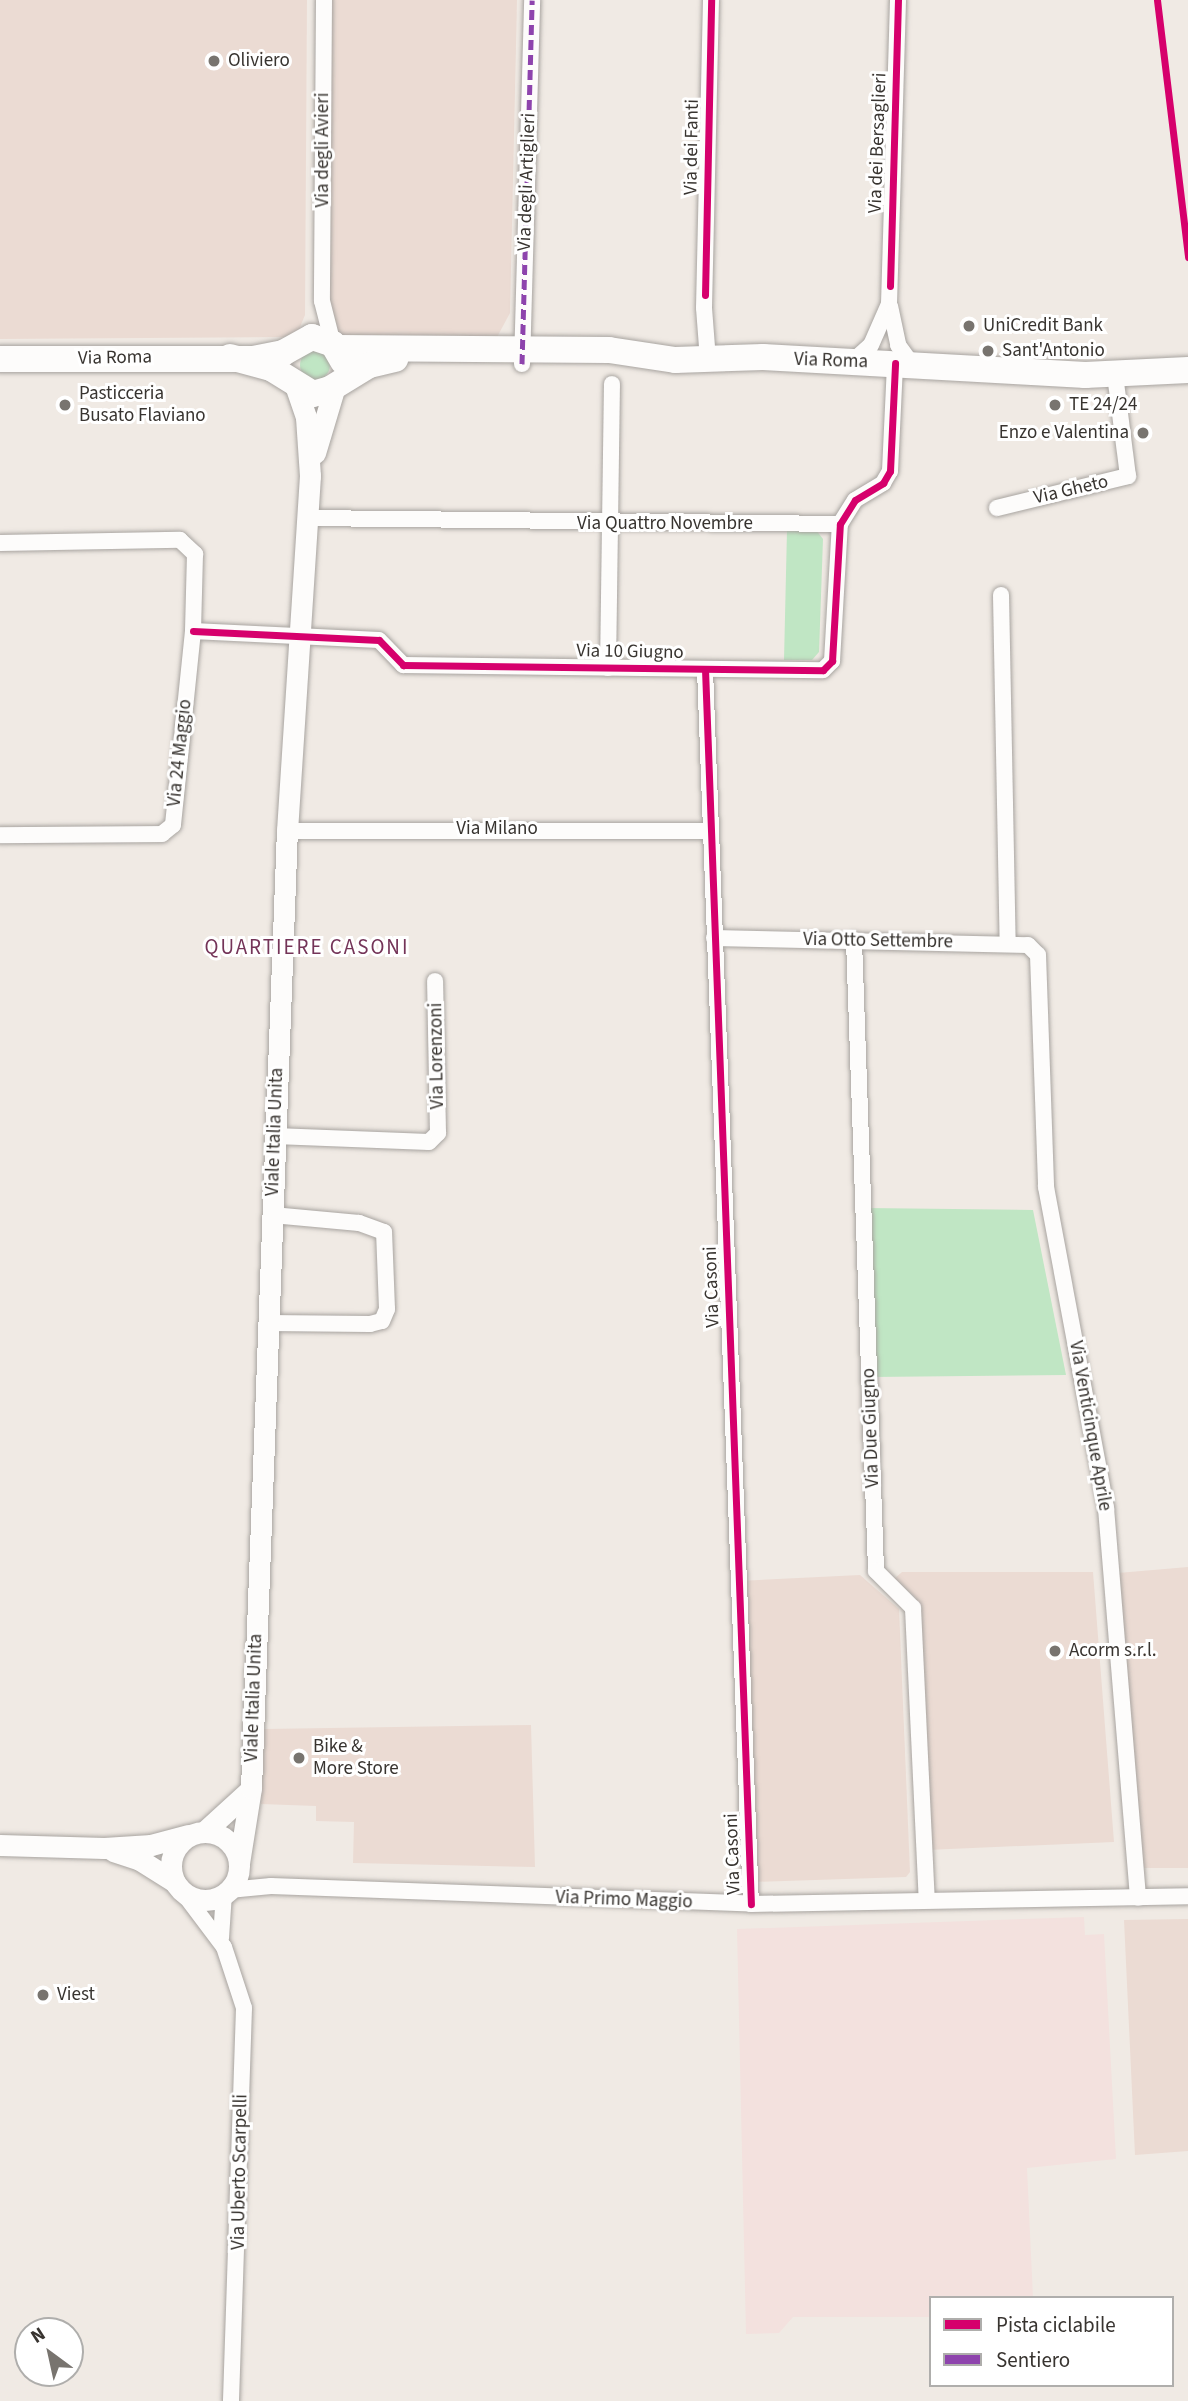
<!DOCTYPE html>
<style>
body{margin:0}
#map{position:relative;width:1188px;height:2401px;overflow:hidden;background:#f0eae4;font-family:"Source Sans 3",sans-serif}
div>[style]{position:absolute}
.commercial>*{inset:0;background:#f3e1de}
.industrial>*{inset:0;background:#ebdbd3}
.green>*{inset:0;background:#c0e6c4}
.round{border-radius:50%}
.roads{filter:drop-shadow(0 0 2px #a8a4a0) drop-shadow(0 0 2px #a8a4a0)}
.minor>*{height:16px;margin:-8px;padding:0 8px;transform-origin:8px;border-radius:8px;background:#fdfcfb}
.tertiary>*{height:21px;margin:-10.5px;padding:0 10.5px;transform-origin:10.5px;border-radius:10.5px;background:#fdfcfb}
.tertiary>.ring{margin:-10.5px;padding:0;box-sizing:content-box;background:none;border:21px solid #fdfcfb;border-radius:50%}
.primary>*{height:26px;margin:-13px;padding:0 13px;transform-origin:13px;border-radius:13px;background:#fdfcfb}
.quiet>*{height:5px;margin-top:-2.5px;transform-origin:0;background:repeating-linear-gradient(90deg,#8e44ad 0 10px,transparent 0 15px)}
.cycleway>*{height:7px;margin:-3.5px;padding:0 3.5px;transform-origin:3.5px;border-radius:3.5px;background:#d6006c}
.dots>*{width:19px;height:19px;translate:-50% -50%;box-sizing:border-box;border:4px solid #fff;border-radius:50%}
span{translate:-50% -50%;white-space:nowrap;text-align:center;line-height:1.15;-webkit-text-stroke:6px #fff;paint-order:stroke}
.poi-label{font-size:19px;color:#383430}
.left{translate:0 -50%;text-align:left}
.right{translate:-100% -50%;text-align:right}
.street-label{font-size:19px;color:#383430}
.neighbourhood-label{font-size:21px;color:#743458;letter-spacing:2px}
.legend{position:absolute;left:929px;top:2296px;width:245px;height:91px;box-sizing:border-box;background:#fff;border:2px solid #afaeac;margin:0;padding:9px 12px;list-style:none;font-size:21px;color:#383430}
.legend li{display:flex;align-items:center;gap:14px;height:35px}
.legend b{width:35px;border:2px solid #afaeac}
.north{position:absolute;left:14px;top:2317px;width:70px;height:70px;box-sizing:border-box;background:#fff;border:2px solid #afaeac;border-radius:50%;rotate:327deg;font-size:19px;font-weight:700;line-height:28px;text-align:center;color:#383430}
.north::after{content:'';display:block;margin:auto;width:24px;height:32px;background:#78746f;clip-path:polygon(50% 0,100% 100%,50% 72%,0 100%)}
</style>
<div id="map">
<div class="commercial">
<div style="clip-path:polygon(1084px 1917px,1085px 1935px,1104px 1934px,1116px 2159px,1027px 2168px,1033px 2298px,931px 2298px,931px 2317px,793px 2317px,779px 2333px,746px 2334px,737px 1929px)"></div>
</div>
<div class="industrial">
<div style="clip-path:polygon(0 0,307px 0,305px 315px,298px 332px,292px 337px,0 339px)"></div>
<div style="clip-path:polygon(329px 0,517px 0,510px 313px,496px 339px,342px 337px,336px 329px,328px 307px)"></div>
<div style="clip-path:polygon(1188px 1567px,1188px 1868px,1139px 1868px,1118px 1573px)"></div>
<div style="clip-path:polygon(902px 1572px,1093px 1572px,1114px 1842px,927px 1850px,916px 1598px,894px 1579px)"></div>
<div style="clip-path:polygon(860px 1575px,899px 1609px,910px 1872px,906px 1877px,752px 1882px,739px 1581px)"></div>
<div style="clip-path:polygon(531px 1725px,535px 1867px,353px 1863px,354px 1822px,316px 1821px,316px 1806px,261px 1804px,264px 1729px)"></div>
<div style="clip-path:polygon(1188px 1919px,1188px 2151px,1135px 2155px,1124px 1920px)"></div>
</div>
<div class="green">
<div class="round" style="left:300px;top:350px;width:30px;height:30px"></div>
<div style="clip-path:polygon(787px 530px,816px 530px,823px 539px,819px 652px,812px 660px,784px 660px)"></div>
<div style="clip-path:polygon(867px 1208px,1033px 1210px,1066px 1375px,872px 1377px)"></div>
</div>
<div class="roads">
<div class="minor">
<div style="left:324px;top:0;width:301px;rotate:90.4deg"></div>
<div style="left:322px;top:301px;width:44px;rotate:75.7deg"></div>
<div style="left:890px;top:306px;width:40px;rotate:78deg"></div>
<div style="left:898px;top:345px;width:24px;rotate:54deg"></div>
<div style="left:708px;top:360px;width:52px;rotate:-94.4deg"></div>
<div style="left:704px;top:308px;width:308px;rotate:-88.7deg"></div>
<div style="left:852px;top:362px;width:25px;rotate:-42deg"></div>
<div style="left:871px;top:345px;width:45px;rotate:-66.3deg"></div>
<div style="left:889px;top:304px;width:304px;rotate:-88.3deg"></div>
<div style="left:522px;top:364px;width:364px;rotate:-88.4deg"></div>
<div style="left:997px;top:508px;width:135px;rotate:-13.7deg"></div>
<div style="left:1128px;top:476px;width:102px;rotate:-97.3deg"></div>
<div style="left:306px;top:518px;width:534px;rotate:0.64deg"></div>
<div style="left:0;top:543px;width:180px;rotate:-1deg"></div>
<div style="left:180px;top:540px;width:21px;rotate:43deg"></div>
<div style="left:195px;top:554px;width:77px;rotate:91.5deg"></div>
<div style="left:193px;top:631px;width:195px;rotate:95.9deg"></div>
<div style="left:173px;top:825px;width:14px;rotate:141deg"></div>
<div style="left:162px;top:834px;width:162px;rotate:179.6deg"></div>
<div style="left:1001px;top:595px;width:349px;rotate:88.9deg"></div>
<div style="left:193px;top:631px;width:186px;rotate:2.8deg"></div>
<div style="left:379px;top:640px;width:35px;rotate:46deg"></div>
<div style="left:403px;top:665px;width:420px;rotate:0.7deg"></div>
<div style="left:823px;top:670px;width:13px;rotate:-45deg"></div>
<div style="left:832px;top:661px;width:137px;rotate:-86.7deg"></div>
<div style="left:840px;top:524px;width:28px;rotate:-58deg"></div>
<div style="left:855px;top:500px;width:33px;rotate:-31deg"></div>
<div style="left:883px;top:483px;width:14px;rotate:-60deg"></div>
<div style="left:890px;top:471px;width:108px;rotate:-87.3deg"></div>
<div style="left:608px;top:668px;width:284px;rotate:-89.2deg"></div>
<div style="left:705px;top:669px;width:1236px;rotate:87.87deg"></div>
<div style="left:287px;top:831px;width:421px"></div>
<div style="left:714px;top:938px;width:314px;rotate:1.3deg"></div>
<div style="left:1028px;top:945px;width:14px;rotate:45deg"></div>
<div style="left:1038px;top:955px;width:232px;rotate:88deg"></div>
<div style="left:1046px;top:1187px;width:327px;rotate:79.4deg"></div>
<div style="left:1106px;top:1508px;width:391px;rotate:85.3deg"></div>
<div style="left:854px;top:940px;width:631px;rotate:88deg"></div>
<div style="left:876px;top:1571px;width:52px;rotate:45deg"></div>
<div style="left:913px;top:1608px;width:292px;rotate:87.3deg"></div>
<div style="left:275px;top:1136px;width:154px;rotate:2.2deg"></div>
<div style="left:429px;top:1142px;width:13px;rotate:-45deg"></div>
<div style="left:438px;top:1133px;width:152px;rotate:-91.1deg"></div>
<div style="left:268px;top:1323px;width:102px;rotate:0.6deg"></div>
<div style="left:370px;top:1324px;width:12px;rotate:-14deg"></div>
<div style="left:382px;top:1321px;width:13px;rotate:-67deg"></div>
<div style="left:387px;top:1309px;width:77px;rotate:-92.2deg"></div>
<div style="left:384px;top:1232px;width:27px;rotate:-160deg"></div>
<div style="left:359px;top:1223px;width:87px;rotate:-174.7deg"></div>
<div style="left:181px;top:1890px;width:71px;rotate:53deg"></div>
<div style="left:224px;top:1947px;width:64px;rotate:71.8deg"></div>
<div style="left:244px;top:2008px;width:393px;rotate:91.9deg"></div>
<div style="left:229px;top:1890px;width:42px;rotate:-5.4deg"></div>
<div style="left:271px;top:1886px;width:480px;rotate:2.1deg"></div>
<div style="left:751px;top:1904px;width:437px;rotate:-1deg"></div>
<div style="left:221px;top:1938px;width:45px;rotate:-86.2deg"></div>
</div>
<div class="tertiary">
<div style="left:315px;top:453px;width:70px;rotate:-73.4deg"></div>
<div style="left:204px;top:1832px;width:62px;rotate:-42.4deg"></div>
<div class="ring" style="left:171px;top:1832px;width:47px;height:47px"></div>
<div style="left:0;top:1845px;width:104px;rotate:1.7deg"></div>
<div style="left:104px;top:1848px;width:47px;rotate:-3.7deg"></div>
<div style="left:151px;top:1845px;width:39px;rotate:-15deg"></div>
<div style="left:113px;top:1851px;width:28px;rotate:18deg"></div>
<div style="left:140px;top:1860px;width:41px;rotate:32.2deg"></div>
<div style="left:239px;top:1863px;width:76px;rotate:-80.9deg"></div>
<div style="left:251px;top:1788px;width:958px;rotate:-87.85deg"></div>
<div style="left:287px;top:831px;width:356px;rotate:-86.3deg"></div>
<div style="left:310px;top:476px;width:59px;rotate:-93.9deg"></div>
<div style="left:306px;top:417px;width:34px;rotate:-109deg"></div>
</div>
<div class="primary">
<div style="left:337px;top:348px;width:272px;rotate:0.4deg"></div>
<div style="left:609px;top:350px;width:67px;rotate:8.6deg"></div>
<div style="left:675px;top:360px;width:88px;rotate:-2deg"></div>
<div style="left:763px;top:357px;width:323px;rotate:3.2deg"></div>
<div style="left:1085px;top:375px;width:103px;rotate:-2.8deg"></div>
<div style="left:230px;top:357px;width:42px;rotate:15deg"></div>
<div style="left:271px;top:368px;width:49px;rotate:31.8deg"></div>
<div style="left:313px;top:394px;width:18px;rotate:-16deg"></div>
<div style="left:330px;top:389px;width:46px;rotate:-31.6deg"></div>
<div style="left:369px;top:365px;width:27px;rotate:-13deg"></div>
<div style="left:0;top:359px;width:253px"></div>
<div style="left:253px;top:359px;width:31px;rotate:-11deg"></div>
<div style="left:283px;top:353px;width:33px;rotate:-29deg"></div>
<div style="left:312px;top:337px;width:22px;rotate:18deg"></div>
<div style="left:333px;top:344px;width:20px;rotate:60deg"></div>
</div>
</div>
<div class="quiet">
<div style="left:522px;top:364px;width:364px;rotate:-88.4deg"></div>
</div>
<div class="cycleway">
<div style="left:1157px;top:0;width:259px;rotate:83.1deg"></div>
<div style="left:890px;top:286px;width:286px;rotate:-88.4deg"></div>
<div style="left:705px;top:295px;width:295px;rotate:-88.8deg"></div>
<div style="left:193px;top:631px;width:186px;rotate:2.8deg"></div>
<div style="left:379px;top:640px;width:35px;rotate:46deg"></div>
<div style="left:403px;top:665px;width:420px;rotate:0.7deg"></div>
<div style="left:823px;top:670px;width:13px;rotate:-45deg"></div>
<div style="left:832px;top:661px;width:137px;rotate:-86.7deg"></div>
<div style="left:840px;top:524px;width:28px;rotate:-58deg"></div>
<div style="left:855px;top:500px;width:33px;rotate:-31deg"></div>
<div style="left:883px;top:483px;width:14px;rotate:-60deg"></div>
<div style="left:890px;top:471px;width:108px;rotate:-87.3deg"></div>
<div style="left:705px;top:669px;width:1236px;rotate:87.87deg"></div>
</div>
<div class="dots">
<div style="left:214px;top:61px;background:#78746f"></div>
<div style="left:969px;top:326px;background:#78746f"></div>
<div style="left:988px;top:351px;background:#78746f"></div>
<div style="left:65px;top:405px;background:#78746f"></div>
<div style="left:1055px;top:405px;background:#78746f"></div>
<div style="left:1143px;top:433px;background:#78746f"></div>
<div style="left:1055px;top:1651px;background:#78746f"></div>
<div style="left:299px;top:1758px;background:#78746f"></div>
<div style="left:43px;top:1995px;background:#78746f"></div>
</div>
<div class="poi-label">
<span class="left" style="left:228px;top:61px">Oliviero</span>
<span class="left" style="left:983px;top:326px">UniCredit Bank</span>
<span class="left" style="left:1002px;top:351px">Sant'Antonio</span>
<span class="left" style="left:79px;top:405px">Pasticceria<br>Busato Flaviano</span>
<span class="left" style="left:1069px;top:405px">TE 24/24</span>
<span class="right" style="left:1129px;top:433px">Enzo e Valentina</span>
<span class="left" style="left:1069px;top:1651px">Acorm s.r.l.</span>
<span class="left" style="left:313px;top:1758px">Bike &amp;<br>More Store</span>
<span class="left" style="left:57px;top:1995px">Viest</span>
</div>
<div class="street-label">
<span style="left:878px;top:143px;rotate:-88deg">Via dei Bersaglieri</span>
<span style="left:692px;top:147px;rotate:-89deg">Via dei Fanti</span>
<span style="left:323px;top:150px;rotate:-90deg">Via degli Avieri</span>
<span style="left:527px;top:182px;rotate:-88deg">Via degli Artiglieri</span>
<span style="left:115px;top:358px;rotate:-1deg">Via Roma</span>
<span style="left:831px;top:361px;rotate:2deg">Via Roma</span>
<span style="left:1071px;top:490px;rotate:-13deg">Via Gheto</span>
<span style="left:665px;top:524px">Via Quattro Novembre</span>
<span style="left:630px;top:652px;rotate:1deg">Via 10 Giugno</span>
<span style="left:180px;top:753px;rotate:-84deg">Via 24 Maggio</span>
<span style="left:497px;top:829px">Via Milano</span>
<span style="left:878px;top:941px;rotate:1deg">Via Otto Settembre</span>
<span style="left:437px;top:1056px;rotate:-91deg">Via Lorenzoni</span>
<span style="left:275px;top:1132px;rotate:-88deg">Viale Italia Unita</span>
<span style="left:712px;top:1287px;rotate:-92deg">Via Casoni</span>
<span style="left:1090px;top:1426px;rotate:80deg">Via Venticinque Aprile</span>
<span style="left:871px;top:1428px;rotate:-92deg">Via Due Giugno</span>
<span style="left:254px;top:1698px;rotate:-88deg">Viale Italia Unita</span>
<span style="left:733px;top:1854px;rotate:-92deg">Via Casoni</span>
<span style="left:624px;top:1900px;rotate:2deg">Via Primo Maggio</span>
<span style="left:240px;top:2172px;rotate:-89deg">Via Uberto Scarpelli</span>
</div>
<div class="neighbourhood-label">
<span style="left:307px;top:947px">QUARTIERE CASONI</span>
</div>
<ul class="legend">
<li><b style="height:9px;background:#d6006c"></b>Pista ciclabile</li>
<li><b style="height:9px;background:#8e44ad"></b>Sentiero</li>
</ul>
<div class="north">N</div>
</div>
